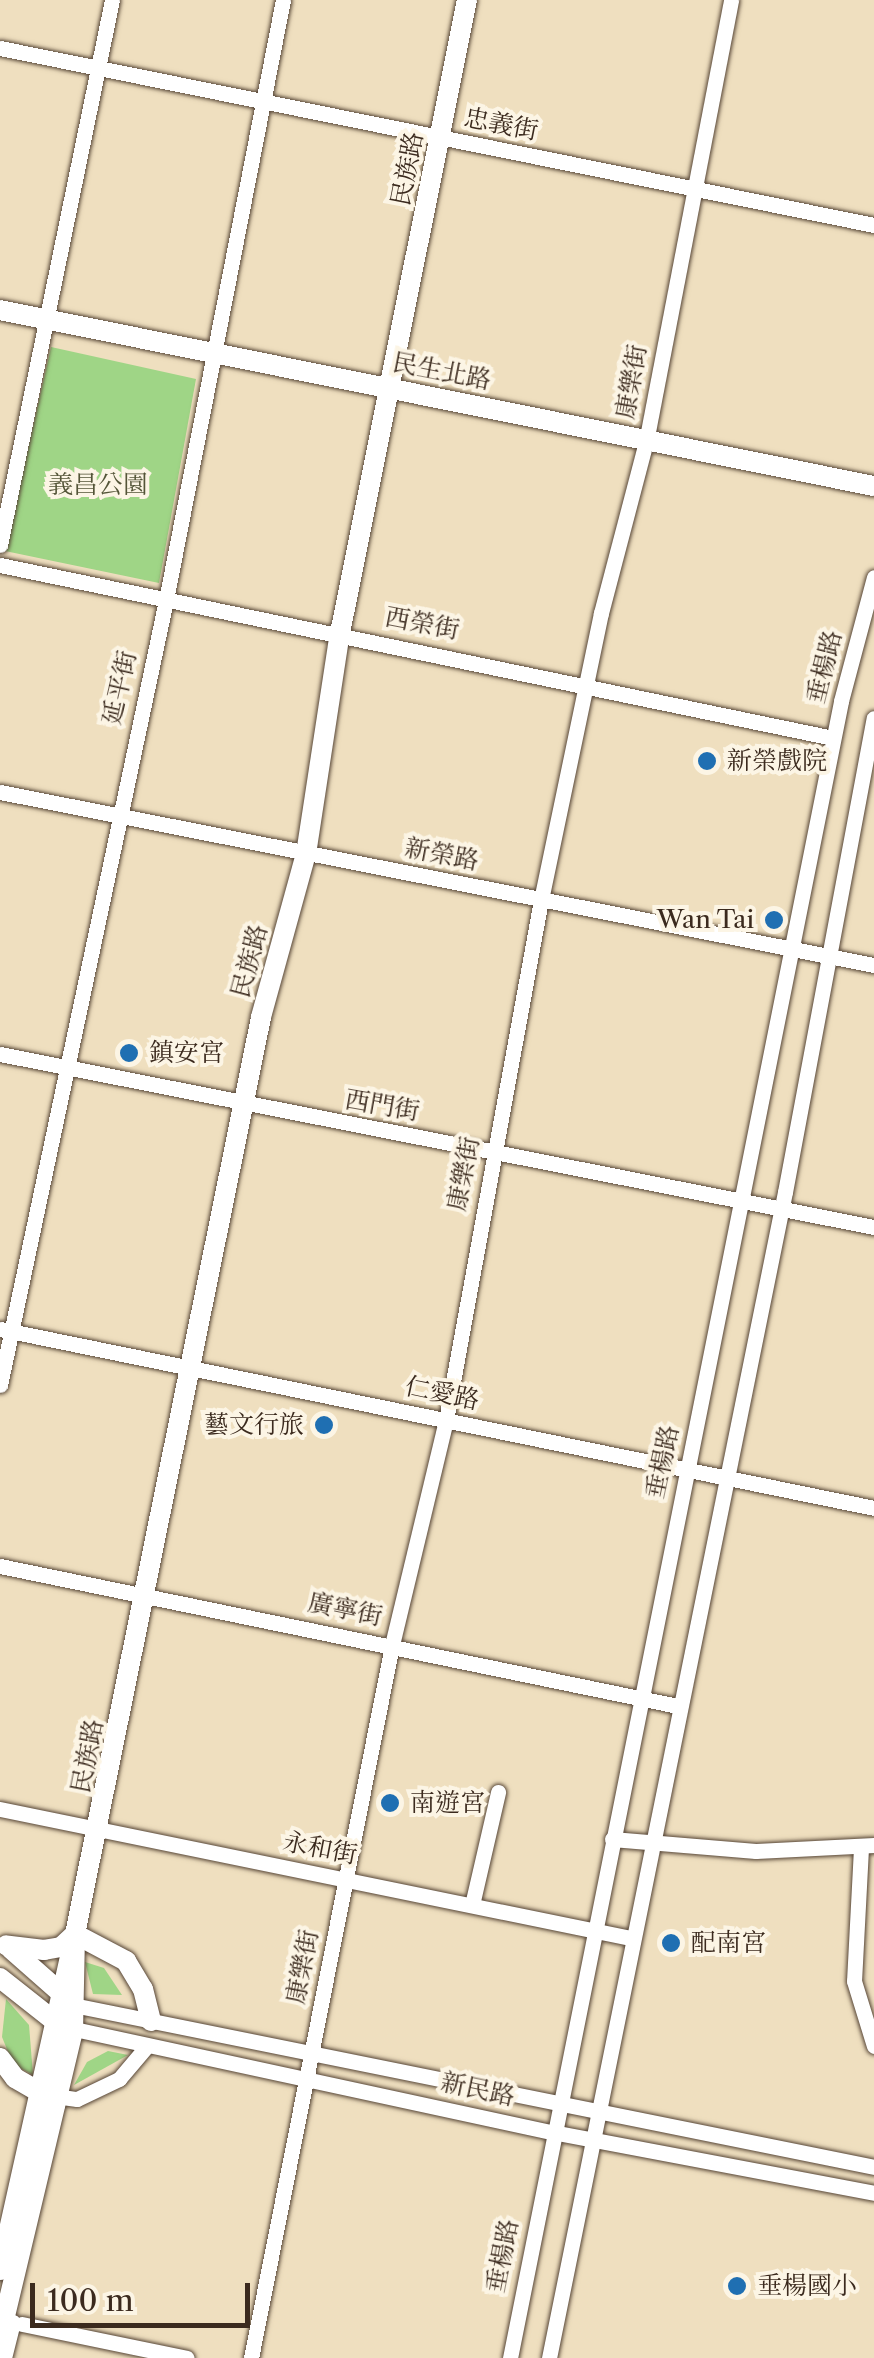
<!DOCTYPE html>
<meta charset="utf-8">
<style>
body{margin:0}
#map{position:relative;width:874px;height:2358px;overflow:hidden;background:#efdfbf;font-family:"Libre Caslon Text","Noto Serif TC",serif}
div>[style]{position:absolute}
.green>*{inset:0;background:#9fd586}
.roads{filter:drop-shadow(0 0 2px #564536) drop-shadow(0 0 2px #564536)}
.minor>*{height:15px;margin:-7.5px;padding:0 7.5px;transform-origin:7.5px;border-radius:7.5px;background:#fff}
.major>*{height:20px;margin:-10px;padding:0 10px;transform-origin:10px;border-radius:10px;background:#fff}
.dots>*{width:28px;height:28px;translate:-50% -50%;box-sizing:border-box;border:5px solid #fcf5e5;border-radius:50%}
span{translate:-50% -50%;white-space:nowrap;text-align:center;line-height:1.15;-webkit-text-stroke:8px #fcf5e5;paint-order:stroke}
.street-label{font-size:25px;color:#3b2a1e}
.park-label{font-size:25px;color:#545538}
.poi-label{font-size:25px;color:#3b2a1e}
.left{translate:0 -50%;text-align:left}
.right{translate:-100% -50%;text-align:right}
.scale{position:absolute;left:30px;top:2283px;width:220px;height:45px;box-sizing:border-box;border:5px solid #3b2a1e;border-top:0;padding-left:12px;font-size:30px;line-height:35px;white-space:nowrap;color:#3b2a1e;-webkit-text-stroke:8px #fcf5e5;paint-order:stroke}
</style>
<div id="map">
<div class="green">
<div style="clip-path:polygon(51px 347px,196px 379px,159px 583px,5px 551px)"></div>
<div style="clip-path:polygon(85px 1962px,104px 1968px,122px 1995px,93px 1994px)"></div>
<div style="clip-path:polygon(6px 1999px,29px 2025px,33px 2075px,13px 2064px,2px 2037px)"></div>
<div style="clip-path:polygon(108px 2051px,128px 2055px,74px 2085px,87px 2062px)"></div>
</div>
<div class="roads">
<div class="minor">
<div style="left:0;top:48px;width:892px;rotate:11.45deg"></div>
<div style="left:0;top:545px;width:556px;rotate:-78.39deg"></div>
<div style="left:0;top:565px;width:851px;rotate:11.73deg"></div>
<div style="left:0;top:792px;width:891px;rotate:11.2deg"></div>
<div style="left:0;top:1054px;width:891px;rotate:11.2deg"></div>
<div style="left:0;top:1329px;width:892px;rotate:11.57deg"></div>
<div style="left:0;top:1385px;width:802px;rotate:-78.06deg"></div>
<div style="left:166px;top:600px;width:611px;rotate:-78.97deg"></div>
<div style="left:0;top:1566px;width:692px;rotate:11.67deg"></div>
<div style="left:0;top:1809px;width:643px;rotate:11.57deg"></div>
<div style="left:612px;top:1839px;width:144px;rotate:4.8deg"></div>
<div style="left:756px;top:1851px;width:118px;rotate:-2.9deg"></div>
<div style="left:861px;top:1848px;width:133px;rotate:93deg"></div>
<div style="left:854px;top:1981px;width:68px;rotate:72.9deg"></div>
<div style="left:472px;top:1905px;width:116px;rotate:-77deg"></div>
<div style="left:78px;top:2006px;width:812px;rotate:11.43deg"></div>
<div style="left:65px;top:2027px;width:498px;rotate:12.2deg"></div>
<div style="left:552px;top:2132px;width:328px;rotate:10.7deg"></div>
<div style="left:57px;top:2105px;width:9px;rotate:-103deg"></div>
<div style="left:55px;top:2096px;width:22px;rotate:8deg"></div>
<div style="left:77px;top:2099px;width:47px;rotate:-25.5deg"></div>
<div style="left:119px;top:2079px;width:43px;rotate:-49.7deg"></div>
<div style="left:22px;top:2324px;width:168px;rotate:11.6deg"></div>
<div style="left:4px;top:2358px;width:37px;rotate:-76deg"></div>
<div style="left:251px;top:2358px;width:727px;rotate:-78.81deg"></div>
<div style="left:392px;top:1645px;width:231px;rotate:-76.5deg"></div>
<div style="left:446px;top:1420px;width:529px;rotate:-79.65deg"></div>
<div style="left:541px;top:900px;width:293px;rotate:-78.2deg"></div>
<div style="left:601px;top:613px;width:177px;rotate:-75.3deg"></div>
<div style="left:646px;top:442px;width:450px;rotate:-79.1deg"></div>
<div style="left:510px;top:2358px;width:1690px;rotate:-78.7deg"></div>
<div style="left:841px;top:701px;width:128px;rotate:-75.1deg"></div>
<div style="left:549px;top:2358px;width:1190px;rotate:-78.56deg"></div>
<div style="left:785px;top:1192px;width:482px;rotate:-79.4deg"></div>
</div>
<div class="major">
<div style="left:0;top:310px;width:892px;rotate:11.39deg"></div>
<div style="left:75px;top:1934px;width:58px;rotate:27.9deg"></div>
<div style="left:126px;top:1961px;width:33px;rotate:59deg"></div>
<div style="left:143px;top:1989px;width:33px;rotate:76deg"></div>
<div style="left:11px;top:1949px;width:76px;rotate:41.3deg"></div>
<div style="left:0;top:1978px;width:73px;rotate:38.3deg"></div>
<div style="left:0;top:2058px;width:25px;rotate:53deg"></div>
<div style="left:15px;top:2078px;width:28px;rotate:30deg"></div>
<div style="left:0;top:2270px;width:344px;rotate:-77.4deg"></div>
<div style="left:75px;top:1934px;width:19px;rotate:137deg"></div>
<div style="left:61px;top:1947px;width:17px;rotate:170deg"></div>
<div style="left:44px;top:1950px;width:38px;rotate:-173deg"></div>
<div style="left:0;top:2337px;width:315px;rotate:-76.6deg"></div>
<div style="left:73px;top:2031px;width:97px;rotate:-88.8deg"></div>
<div style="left:75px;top:1934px;width:936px;rotate:-78.53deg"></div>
<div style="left:261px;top:1017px;width:169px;rotate:-74.6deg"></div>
<div style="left:306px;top:854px;width:224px;rotate:-81.3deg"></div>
<div style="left:340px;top:633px;width:646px;rotate:-78.66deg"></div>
</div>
</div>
<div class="dots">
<div style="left:707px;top:761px;background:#1f6fb2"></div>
<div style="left:774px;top:920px;background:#1f6fb2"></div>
<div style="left:129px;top:1053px;background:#1f6fb2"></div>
<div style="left:324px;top:1425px;background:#1f6fb2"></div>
<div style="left:390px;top:1803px;background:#1f6fb2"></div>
<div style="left:671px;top:1943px;background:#1f6fb2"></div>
<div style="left:737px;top:2286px;background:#1f6fb2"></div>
</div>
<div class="street-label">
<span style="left:501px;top:125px;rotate:11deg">忠義街</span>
<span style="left:408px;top:169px;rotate:-79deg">民族路</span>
<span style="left:442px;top:372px;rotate:11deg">民生北路</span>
<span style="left:632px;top:382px;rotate:-80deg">康樂街</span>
<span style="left:422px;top:624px;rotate:11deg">西榮街</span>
<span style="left:825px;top:667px;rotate:-76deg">垂楊路</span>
<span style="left:120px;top:688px;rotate:-77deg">延平街</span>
<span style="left:442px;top:855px;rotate:11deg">新榮路</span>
<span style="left:250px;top:961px;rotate:-75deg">民族路</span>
<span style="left:382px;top:1106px;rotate:10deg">西門街</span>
<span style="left:464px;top:1174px;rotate:-79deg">康樂街</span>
<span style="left:442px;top:1394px;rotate:12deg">仁愛路</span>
<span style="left:663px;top:1462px;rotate:-78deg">垂楊路</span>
<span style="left:345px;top:1610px;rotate:12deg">廣寧街</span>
<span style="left:88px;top:1756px;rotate:-79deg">民族路</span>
<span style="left:320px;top:1849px;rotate:11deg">永和街</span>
<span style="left:303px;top:1967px;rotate:-79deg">康樂街</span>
<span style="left:478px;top:2090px;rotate:12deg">新民路</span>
<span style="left:503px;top:2256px;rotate:-79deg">垂楊路</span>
</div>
<div class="park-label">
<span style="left:98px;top:485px">義昌公園</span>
</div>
<div class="poi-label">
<span class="left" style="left:727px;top:761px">新榮戲院</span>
<span class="right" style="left:754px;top:920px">Wan Tai</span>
<span class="left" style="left:149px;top:1053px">鎮安宮</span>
<span class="right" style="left:304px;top:1425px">藝文行旅</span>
<span class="left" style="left:410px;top:1803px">南遊宮</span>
<span class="left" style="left:691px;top:1943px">配南宮</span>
<span class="left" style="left:757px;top:2286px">垂楊國小</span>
</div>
<div class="scale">100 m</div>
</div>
